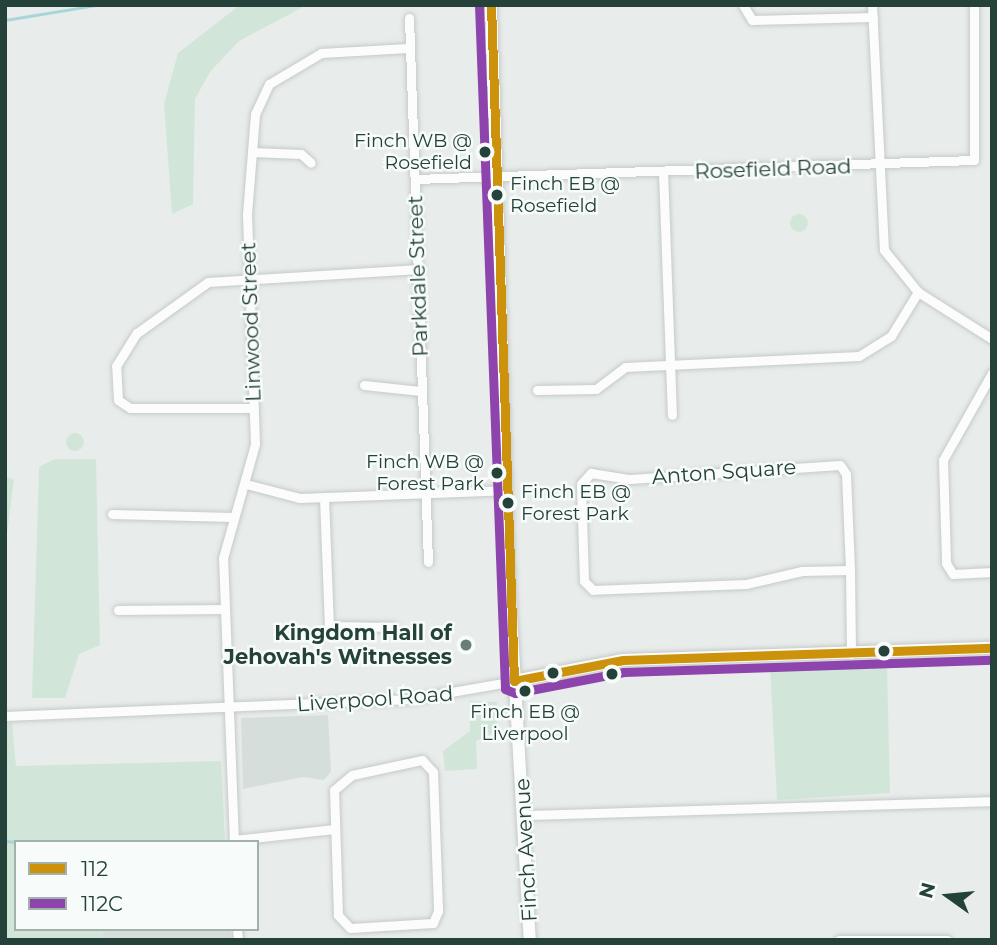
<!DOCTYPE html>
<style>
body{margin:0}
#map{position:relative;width:997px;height:945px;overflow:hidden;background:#e8edeb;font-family:Montserrat,sans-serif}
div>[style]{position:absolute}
.built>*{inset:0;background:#d6dedb}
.green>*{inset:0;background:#d1e6d8}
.round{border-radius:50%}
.stream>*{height:2.5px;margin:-1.25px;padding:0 1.25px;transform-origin:1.25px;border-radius:1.25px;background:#a9d4db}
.roads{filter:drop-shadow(0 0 2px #c5cac8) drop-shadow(0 0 2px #c5cac8)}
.street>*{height:9px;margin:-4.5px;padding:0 4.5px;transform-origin:4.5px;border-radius:4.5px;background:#fcfcfc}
.secondary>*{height:12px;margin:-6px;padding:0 6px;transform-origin:6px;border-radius:6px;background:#fcfcfc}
.bus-1>*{height:9px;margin:-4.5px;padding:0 4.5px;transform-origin:4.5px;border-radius:4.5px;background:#cd920c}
.bus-2>*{height:9px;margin:-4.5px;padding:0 4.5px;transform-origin:4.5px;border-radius:4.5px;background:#8e44ad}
.dots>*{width:19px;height:19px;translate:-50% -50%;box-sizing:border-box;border:4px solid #f7fbf9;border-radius:50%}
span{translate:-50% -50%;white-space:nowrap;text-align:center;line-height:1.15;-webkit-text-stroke:5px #f7fbf9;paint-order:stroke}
.bus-label{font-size:19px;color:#24423a}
.right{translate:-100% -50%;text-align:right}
.left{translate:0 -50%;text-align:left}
.street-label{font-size:21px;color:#24423a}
.poi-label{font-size:21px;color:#24423a;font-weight:700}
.frame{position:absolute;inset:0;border:7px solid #24423a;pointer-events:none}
.legend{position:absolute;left:14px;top:840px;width:245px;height:91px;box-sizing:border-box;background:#f7fbf9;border:2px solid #a3b1ad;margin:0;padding:9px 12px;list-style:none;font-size:21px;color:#24423a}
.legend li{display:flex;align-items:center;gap:14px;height:35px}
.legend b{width:35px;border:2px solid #a3b1ad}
.north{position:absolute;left:913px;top:861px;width:70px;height:70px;-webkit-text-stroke:5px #f7fbf9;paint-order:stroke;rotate:285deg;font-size:19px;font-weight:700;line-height:28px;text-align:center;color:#24423a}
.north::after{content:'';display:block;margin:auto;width:24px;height:32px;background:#24423a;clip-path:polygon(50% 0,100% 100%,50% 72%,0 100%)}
</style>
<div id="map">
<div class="built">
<div style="clip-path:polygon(328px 715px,331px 772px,324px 780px,303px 777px,243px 789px,241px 718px)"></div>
<div style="clip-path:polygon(104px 929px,230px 929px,231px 940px,100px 940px)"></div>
</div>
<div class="green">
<div style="clip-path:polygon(240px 5px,307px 5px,239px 41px,210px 72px,195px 99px,193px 204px,172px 214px,164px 104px,178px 53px)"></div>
<div class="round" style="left:790px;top:214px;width:18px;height:18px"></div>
<div class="round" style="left:66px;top:433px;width:18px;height:18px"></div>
<div style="clip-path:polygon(55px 459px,96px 459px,100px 645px,79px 654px,65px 698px,32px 698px,39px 467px)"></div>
<div style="clip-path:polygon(5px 477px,14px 479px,6px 543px,5px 543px)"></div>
<div style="clip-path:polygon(887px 665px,890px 793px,777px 800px,770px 667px)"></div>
<div style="clip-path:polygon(469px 701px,497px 702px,497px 731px,476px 741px,477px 769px,445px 771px,443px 751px,470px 731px)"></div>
<div style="clip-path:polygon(12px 723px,16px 766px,221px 761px,225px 842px,16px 842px,16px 929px,104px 929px,100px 940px,5px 940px,5px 724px)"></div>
</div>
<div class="stream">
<div style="left:5px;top:20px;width:93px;rotate:-9.3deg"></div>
<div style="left:5px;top:841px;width:11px;rotate:5deg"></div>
</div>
<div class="roads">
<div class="street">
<div style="left:743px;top:5px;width:17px;rotate:59deg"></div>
<div style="left:752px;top:20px;width:121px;rotate:-1.4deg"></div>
<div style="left:872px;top:5px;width:245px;rotate:87.2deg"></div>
<div style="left:884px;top:250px;width:54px;rotate:51deg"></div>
<div style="left:918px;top:292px;width:88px;rotate:32.4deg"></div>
<div style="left:409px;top:18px;width:544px;rotate:88deg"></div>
<div style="left:252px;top:152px;width:49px;rotate:2.3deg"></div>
<div style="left:301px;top:154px;width:13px;rotate:42deg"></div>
<div style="left:663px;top:171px;width:244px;rotate:87.9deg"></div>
<div style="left:415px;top:179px;width:559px;rotate:-1.95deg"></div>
<div style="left:974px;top:160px;width:155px;rotate:-90deg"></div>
<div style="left:992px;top:373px;width:100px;rotate:119.4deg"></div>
<div style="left:943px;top:460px;width:103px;rotate:88.3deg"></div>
<div style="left:946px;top:563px;width:13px;rotate:58deg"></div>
<div style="left:953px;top:574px;width:39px;rotate:-3deg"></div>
<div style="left:364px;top:385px;width:57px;rotate:6deg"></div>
<div style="left:537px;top:390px;width:59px;rotate:-1deg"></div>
<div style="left:596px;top:389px;width:36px;rotate:-37deg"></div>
<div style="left:625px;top:367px;width:234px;rotate:-2.7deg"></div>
<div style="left:859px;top:356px;width:38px;rotate:-32deg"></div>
<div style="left:891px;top:336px;width:52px;rotate:-58.5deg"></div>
<div style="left:254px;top:408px;width:124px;rotate:180deg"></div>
<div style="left:130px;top:408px;width:14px;rotate:-146deg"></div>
<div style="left:118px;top:400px;width:34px;rotate:-93deg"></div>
<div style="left:116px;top:366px;width:39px;rotate:-58deg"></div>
<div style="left:137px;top:333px;width:87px;rotate:-35.7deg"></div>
<div style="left:208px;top:282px;width:211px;rotate:-3.5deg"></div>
<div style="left:246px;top:484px;width:56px;rotate:14.5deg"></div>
<div style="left:300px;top:498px;width:205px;rotate:-2.2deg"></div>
<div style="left:324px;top:497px;width:129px;rotate:87.8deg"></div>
<div style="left:329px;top:626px;width:64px;rotate:0.9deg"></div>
<div style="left:112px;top:514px;width:121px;rotate:1.4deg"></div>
<div style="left:850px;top:570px;width:48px;rotate:178.8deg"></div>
<div style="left:802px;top:571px;width:57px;rotate:166.9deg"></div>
<div style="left:746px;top:584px;width:153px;rotate:177.8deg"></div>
<div style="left:593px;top:590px;width:13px;rotate:-135deg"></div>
<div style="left:584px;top:581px;width:97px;rotate:-91.8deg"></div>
<div style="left:581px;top:484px;width:15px;rotate:-48deg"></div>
<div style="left:591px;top:473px;width:39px;rotate:9deg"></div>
<div style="left:630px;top:479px;width:210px;rotate:-3.8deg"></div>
<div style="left:840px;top:465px;width:11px;rotate:56deg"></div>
<div style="left:846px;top:474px;width:96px;rotate:87.6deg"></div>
<div style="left:850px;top:570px;width:84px;rotate:89.3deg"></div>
<div style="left:118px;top:610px;width:105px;rotate:-0.5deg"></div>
<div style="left:5px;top:716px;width:406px;rotate:-2.4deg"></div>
<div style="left:411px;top:699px;width:105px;rotate:-9.9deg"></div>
<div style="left:422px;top:760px;width:16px;rotate:47deg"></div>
<div style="left:433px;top:772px;width:139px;rotate:87.9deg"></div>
<div style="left:438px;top:911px;width:13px;rotate:113deg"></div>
<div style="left:433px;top:923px;width:83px;rotate:176.6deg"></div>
<div style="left:350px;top:928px;width:18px;rotate:-133deg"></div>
<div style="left:338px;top:915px;width:125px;rotate:-91.8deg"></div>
<div style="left:334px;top:790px;width:23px;rotate:-40deg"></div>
<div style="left:352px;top:775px;width:72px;rotate:-12.1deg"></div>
<div style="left:525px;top:815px;width:467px;rotate:-1.7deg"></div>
<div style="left:234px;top:840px;width:101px;rotate:-6.3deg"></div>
<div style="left:234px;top:842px;width:284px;rotate:-92.2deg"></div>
<div style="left:223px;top:558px;width:118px;rotate:-74.3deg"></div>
<div style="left:255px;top:444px;width:230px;rotate:-92deg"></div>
<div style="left:247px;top:214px;width:100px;rotate:-85.4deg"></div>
<div style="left:255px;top:114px;width:33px;rotate:-65deg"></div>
<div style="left:269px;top:84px;width:61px;rotate:-30.8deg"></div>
<div style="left:321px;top:53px;width:87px;rotate:-3.3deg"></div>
<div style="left:237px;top:929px;width:11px;rotate:85deg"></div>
<div style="left:839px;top:940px;width:108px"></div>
</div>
<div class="secondary">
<div style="left:491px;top:5px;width:575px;rotate:88.21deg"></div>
<div style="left:509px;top:580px;width:361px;rotate:86.7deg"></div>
<div style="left:514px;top:681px;width:111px;rotate:-10.9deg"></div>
<div style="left:623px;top:660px;width:369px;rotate:-1.9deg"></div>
</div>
</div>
<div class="bus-1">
<div style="left:491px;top:5px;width:676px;rotate:88.05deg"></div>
<div style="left:514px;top:681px;width:111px;rotate:-10.9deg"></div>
<div style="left:623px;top:660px;width:369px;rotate:-1.9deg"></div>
</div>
<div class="bus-2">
<div style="left:479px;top:5px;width:684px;rotate:87.82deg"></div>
<div style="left:505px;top:689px;width:11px;rotate:22deg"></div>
<div style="left:515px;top:693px;width:111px;rotate:-10.9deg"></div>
<div style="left:624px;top:672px;width:368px;rotate:-1.9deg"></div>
</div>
<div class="dots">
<div style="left:485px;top:152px;background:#24423a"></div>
<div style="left:497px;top:195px;background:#24423a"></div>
<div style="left:497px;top:473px;background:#24423a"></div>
<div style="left:508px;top:503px;background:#24423a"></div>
<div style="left:466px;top:645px;background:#697e78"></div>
<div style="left:884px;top:651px;background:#24423a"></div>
<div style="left:553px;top:673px;background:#24423a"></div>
<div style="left:612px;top:674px;background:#24423a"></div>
<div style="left:525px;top:691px;background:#24423a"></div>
</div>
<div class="bus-label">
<span class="right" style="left:472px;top:152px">Finch WB @<br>Rosefield</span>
<span class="left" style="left:510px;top:195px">Finch EB @<br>Rosefield</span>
<span class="right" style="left:484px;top:473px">Finch WB @<br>Forest Park</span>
<span class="left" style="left:521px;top:503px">Finch EB @<br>Forest Park</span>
<span style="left:525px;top:723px">Finch EB @<br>Liverpool</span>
</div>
<div class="street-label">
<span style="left:773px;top:169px;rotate:-2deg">Rosefield Road</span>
<span style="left:418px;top:276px;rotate:-92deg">Parkdale Street</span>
<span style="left:251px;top:322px;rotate:-92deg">Linwood Street</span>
<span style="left:724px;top:472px;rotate:-4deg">Anton Square</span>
<span style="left:375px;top:699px;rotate:-4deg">Liverpool Road</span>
<span style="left:526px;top:850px;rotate:-93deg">Finch Avenue</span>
</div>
<div class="poi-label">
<span class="right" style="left:452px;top:645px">Kingdom Hall of<br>Jehovah's Witnesses</span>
</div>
<div class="frame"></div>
<ul class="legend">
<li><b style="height:9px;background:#cd920c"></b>112</li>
<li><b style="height:9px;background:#8e44ad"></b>112C</li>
</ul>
<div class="north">N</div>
</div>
